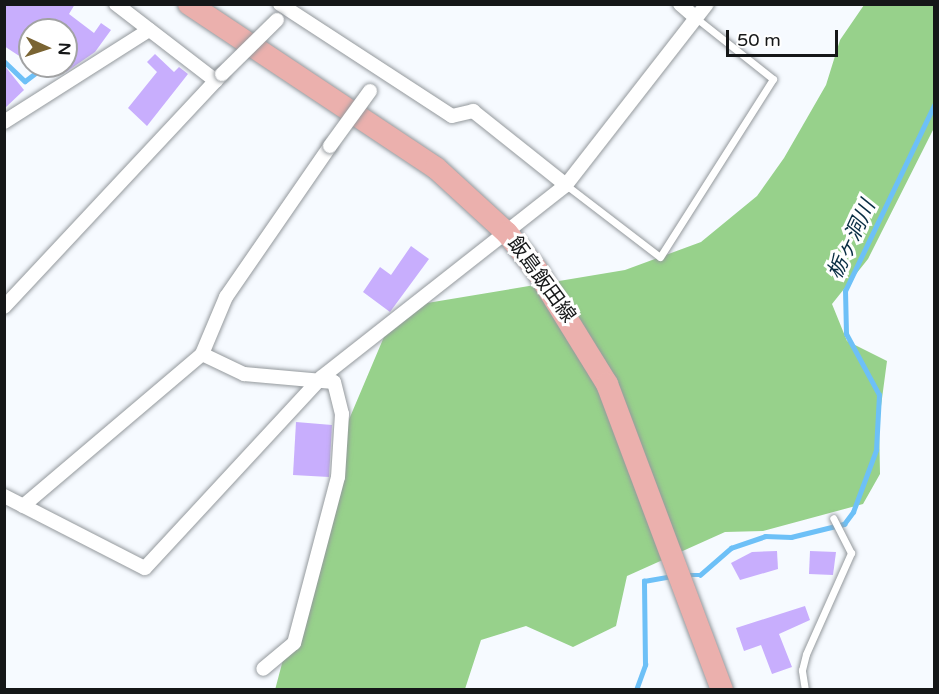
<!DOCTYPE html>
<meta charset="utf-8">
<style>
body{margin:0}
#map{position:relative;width:939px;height:694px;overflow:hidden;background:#f6faff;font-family:"Varela Round","Noto Sans JP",sans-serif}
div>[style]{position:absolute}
.forest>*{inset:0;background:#97d18b}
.stream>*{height:4.5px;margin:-2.25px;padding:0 2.25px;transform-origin:2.25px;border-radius:2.25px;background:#6dc0f7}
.building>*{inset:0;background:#c8aefd}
.roads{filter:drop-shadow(0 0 2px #94999d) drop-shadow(0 0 2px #94999d)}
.lane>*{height:7px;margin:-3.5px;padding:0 3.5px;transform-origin:3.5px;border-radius:3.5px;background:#fff}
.street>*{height:14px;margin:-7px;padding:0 7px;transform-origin:7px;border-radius:7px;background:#fff}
.primary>*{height:22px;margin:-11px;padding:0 11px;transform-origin:11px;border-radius:11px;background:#ebb0ad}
.bridges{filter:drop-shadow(0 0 2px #94999d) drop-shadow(0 0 2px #94999d)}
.street-bridge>*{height:14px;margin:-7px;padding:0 7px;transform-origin:7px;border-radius:7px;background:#fff}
span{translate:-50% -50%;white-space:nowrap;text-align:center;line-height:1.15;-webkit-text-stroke:6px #fff;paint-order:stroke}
.street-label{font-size:20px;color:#151718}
.water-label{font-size:21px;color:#082d43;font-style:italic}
.frame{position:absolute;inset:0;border:6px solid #151718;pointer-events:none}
.north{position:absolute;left:18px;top:18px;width:60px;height:60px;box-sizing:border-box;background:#fff;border:2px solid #a1a2a3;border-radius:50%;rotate:93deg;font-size:16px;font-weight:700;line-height:24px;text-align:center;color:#151718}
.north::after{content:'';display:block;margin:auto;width:21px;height:27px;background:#7a6433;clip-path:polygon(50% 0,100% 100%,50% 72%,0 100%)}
.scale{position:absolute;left:726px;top:30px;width:112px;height:27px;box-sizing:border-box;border:3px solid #151718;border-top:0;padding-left:8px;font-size:18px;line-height:21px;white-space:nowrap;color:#151718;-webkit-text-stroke:4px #fff;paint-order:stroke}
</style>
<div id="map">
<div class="forest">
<div style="clip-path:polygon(864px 5px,934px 5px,934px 128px,868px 259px,832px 304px,847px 341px,887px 361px,879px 421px,880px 474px,863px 504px,763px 531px,725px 532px,627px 576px,616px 626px,573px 647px,526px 626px,481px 640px,465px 689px,275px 690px,342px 436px,389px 325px,409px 306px,625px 270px,701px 242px,757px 196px,784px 158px,826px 85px,840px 40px)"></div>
</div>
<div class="stream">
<div style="left:4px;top:61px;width:29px;rotate:44deg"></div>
<div style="left:25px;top:81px;width:25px;rotate:-37deg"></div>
<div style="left:688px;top:575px;width:12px"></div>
<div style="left:700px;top:575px;width:41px;rotate:-41.1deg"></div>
<div style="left:731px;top:548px;width:36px;rotate:-19deg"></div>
<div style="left:765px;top:536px;width:26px;rotate:2deg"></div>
<div style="left:791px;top:537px;width:55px;rotate:-13.8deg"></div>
<div style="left:844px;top:524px;width:15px;rotate:-53deg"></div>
<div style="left:853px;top:512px;width:66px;rotate:-69.6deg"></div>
<div style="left:876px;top:450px;width:55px;rotate:-86.9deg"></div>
<div style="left:879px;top:395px;width:69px;rotate:-118.4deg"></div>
<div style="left:846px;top:334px;width:43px;rotate:-91.3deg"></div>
<div style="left:845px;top:291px;width:206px;rotate:-64.4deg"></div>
<div style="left:636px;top:690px;width:27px;rotate:-70deg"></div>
<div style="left:645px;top:665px;width:84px;rotate:-90.7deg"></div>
<div style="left:644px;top:581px;width:29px;rotate:-10deg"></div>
</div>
<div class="building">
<div style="clip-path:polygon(4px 4px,75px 4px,69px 14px,94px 33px,101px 23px,111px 30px,95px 52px,66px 72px,66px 30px,30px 30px,30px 63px,4px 46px)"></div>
<div style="clip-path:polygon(155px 54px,174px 72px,179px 67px,188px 74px,147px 126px,128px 108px,157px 72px,147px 62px)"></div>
<div style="clip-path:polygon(4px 65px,24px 90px,4px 109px)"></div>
<div style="clip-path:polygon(411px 246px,429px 259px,390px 312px,363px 292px,380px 267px,391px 275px)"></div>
<div style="clip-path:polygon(296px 422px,332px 425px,329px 477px,293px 475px)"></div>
<div style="clip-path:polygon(777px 551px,778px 569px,740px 580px,731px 563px,752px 552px)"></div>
<div style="clip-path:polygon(810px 551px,836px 552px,833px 575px,809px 574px)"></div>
<div style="clip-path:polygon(805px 606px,810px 620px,779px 634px,792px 667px,772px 674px,761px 645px,744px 651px,736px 628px)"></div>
</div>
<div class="roads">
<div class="lane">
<div style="left:566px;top:185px;width:118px;rotate:37.5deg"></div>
<div style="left:660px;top:257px;width:211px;rotate:-57.6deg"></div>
<div style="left:773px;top:79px;width:98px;rotate:-141.6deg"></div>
<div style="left:805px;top:690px;width:20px;rotate:-99deg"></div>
<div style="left:802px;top:670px;width:16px;rotate:-76deg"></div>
<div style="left:806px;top:654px;width:111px;rotate:-66deg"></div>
<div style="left:851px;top:553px;width:39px;rotate:-117deg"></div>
</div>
<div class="street">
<div style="left:116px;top:4px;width:126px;rotate:37.6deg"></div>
<div style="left:280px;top:4px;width:205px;rotate:33.1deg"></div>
<div style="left:452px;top:116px;width:22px;rotate:-13deg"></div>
<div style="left:473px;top:111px;width:119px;rotate:38.5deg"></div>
<div style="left:680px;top:4px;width:21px;rotate:41deg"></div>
<div style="left:4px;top:122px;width:172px;rotate:-32.4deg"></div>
<div style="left:4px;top:307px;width:319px;rotate:-46.9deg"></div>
<div style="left:202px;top:354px;width:47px;rotate:25.5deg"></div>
<div style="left:244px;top:374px;width:90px;rotate:5.1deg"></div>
<div style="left:334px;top:382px;width:33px;rotate:76deg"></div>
<div style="left:342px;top:414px;width:63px;rotate:93.6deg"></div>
<div style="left:338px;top:477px;width:172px;rotate:104.8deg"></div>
<div style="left:294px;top:643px;width:40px;rotate:140deg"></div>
<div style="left:4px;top:496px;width:158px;rotate:27.1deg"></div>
<div style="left:145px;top:568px;width:260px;rotate:-47.2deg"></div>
<div style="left:322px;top:377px;width:310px;rotate:-38.2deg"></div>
<div style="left:566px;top:185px;width:229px;rotate:-52.1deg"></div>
<div style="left:23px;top:506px;width:235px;rotate:-40.3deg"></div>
<div style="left:202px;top:354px;width:62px;rotate:-67.2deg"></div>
<div style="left:226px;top:297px;width:183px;rotate:-55.4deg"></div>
</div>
<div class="primary">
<div style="left:189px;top:4px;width:296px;rotate:33.6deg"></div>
<div style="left:436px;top:168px;width:96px;rotate:42.5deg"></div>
<div style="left:507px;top:233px;width:46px;rotate:51.1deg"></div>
<div style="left:536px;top:269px;width:135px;rotate:58.3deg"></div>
<div style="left:607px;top:384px;width:327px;rotate:69.4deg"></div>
</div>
</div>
<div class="bridges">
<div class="street-bridge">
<div style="left:222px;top:74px;width:77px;rotate:-44.5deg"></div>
<div style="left:330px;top:146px;width:68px;rotate:-54deg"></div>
</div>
</div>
<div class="street-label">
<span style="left:541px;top:280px;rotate:54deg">飯島飯田線</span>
</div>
<div class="water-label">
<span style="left:852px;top:240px;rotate:-65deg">栃ヶ洞川</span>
</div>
<div class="frame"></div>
<div class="north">N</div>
<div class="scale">50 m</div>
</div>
